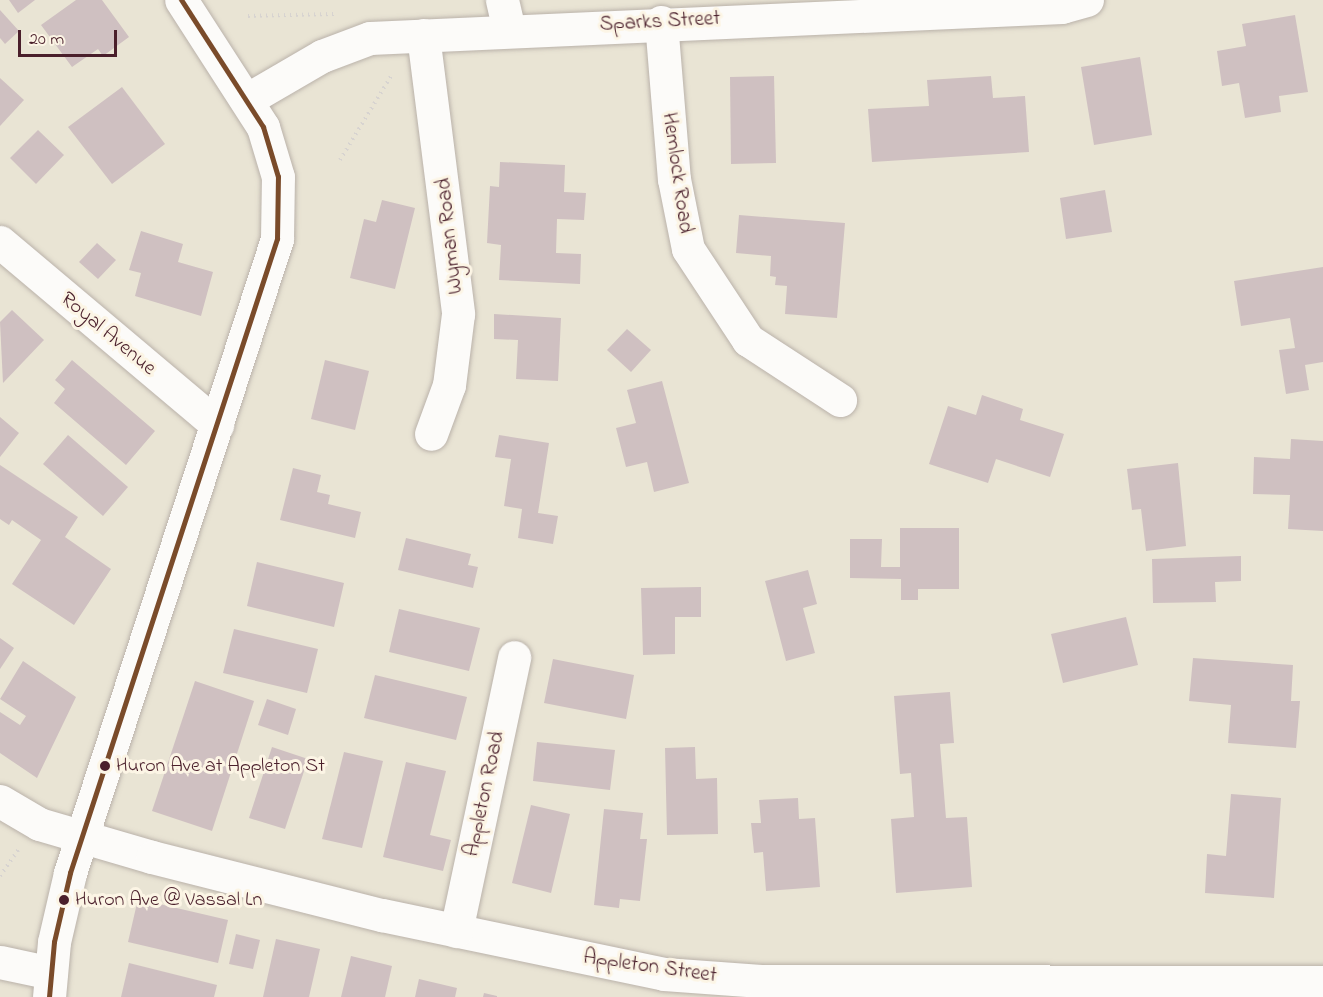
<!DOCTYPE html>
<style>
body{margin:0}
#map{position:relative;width:1323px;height:997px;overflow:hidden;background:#e9e4d4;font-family:"Indie Flower",sans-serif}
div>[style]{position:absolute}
.building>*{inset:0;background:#cfc0c1}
.path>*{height:4px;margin-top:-2px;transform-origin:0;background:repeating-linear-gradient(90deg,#d7d3d0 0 1.5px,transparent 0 6px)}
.roads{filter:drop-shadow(0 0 2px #bab2aa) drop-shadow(0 0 2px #bab2aa)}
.minor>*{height:33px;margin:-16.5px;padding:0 16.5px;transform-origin:16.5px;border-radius:16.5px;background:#fcfbf9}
.bus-1>*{height:4.5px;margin:-2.25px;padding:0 2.25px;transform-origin:2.25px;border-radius:2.25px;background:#7a4b2a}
.dots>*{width:16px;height:16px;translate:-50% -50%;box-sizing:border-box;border:3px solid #fcf5e5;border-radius:50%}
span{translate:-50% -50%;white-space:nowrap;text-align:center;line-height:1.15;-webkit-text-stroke:6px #fcf5e5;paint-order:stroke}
.bus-label{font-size:20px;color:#4a1f2b}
.left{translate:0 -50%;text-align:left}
.street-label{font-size:21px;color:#4a1f2b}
.scale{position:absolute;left:18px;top:30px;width:99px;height:27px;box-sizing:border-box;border:3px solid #4a1f2b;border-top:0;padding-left:8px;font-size:18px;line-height:21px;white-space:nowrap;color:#4a1f2b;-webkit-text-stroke:4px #fcf5e5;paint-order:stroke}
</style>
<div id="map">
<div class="building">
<div style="clip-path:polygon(9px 0,35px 0,18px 13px)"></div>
<div style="clip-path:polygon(76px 0,102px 0,129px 37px,103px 56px,98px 49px,72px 67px,41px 25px)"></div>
<div style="clip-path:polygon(0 10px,19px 31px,5px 44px,0 38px)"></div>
<div style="clip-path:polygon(1295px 15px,1308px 92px,1279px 96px,1281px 112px,1245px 118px,1239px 83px,1222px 86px,1217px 51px,1246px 46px,1242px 24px)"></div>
<div style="clip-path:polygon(1140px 57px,1152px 135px,1094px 145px,1081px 67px)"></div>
<div style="clip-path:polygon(774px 76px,776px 163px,731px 164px,730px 77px)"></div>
<div style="clip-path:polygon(991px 76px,993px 98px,1025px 96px,1029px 152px,872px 162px,868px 109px,929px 106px,927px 80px)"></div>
<div style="clip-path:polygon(0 78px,24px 100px,0 126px)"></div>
<div style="clip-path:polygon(122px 87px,165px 144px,112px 184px,68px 127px)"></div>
<div style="clip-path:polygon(38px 130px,64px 155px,36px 184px,10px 158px)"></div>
<div style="clip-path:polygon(500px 162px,565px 165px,564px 192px,586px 193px,584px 220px,557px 219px,556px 253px,581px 254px,580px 284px,499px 280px,501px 245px,487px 243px,490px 186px,499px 187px)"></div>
<div style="clip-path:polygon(1105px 190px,1112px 232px,1066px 239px,1060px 198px)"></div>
<div style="clip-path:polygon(382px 200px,415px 208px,395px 289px,350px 278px,364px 219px,376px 222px)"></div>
<div style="clip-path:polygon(739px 215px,845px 223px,837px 318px,785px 314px,787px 286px,775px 285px,776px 277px,770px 276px,771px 256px,736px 253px)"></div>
<div style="clip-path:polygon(141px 231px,183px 244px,178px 262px,213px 272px,201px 316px,135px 296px,141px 273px,129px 270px)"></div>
<div style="clip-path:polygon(97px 243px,116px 260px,98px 279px,79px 262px)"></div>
<div style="clip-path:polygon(1323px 267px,1323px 362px,1305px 365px,1309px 390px,1286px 394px,1279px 350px,1295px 348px,1290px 318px,1241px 326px,1234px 281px)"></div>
<div style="clip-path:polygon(12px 310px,44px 340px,3px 383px,0 322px)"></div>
<div style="clip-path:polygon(494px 314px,561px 318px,558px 381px,516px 379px,518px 340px,494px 339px)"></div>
<div style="clip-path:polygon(627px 329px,651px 350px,631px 372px,607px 350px)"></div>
<div style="clip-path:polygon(72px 360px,155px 431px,126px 465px,54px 403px,65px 389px,55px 380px)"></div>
<div style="clip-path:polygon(325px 360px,369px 371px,355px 430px,311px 419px)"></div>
<div style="clip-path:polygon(662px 381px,689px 483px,654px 492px,647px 462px,626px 467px,616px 428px,636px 423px,627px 390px)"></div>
<div style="clip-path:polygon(982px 395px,1023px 409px,1020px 420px,1064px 434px,1050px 477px,996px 459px,988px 483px,929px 464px,948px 406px,976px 415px)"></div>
<div style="clip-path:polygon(0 417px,19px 433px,0 457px)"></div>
<div style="clip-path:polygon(68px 435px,128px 487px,103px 516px,43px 464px)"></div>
<div style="clip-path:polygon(499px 435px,549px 443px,538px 513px,558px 516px,553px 544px,518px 538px,522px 509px,504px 506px,511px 459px,495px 457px)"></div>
<div style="clip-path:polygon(1291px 439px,1323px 441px,1323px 531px,1288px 529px,1290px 495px,1253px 494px,1254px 457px,1290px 459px)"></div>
<div style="clip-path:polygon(1178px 463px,1186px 546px,1146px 551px,1141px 509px,1132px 510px,1127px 469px)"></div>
<div style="clip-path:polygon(0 465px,78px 517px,65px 537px,111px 569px,74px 625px,12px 584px,41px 540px,12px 520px,9px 525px,0 519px)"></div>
<div style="clip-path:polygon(293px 468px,321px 475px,317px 492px,330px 495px,328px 504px,361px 512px,355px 538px,280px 520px)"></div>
<div style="clip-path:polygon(900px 528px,959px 528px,959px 589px,918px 589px,918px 600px,901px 600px,901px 579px,850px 578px,850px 539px,882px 539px,881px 567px,900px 567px)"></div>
<div style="clip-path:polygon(406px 538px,471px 554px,468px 565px,478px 567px,473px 588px,398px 570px)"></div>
<div style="clip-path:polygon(1241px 556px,1241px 581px,1215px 582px,1216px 602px,1153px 603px,1152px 559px)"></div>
<div style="clip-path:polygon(257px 562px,344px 583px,334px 627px,247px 606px)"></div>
<div style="clip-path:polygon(808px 570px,817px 604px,803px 608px,815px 653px,786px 661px,765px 581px)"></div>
<div style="clip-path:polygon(701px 587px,701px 617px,675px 617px,675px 654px,643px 655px,641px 588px)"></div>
<div style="clip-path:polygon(399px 609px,480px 628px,469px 671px,389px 652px)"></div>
<div style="clip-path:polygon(1126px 617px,1138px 665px,1063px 683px,1051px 634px)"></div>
<div style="clip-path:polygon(234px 629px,318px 649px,307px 693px,223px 673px)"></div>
<div style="clip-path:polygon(0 638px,14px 648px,0 669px)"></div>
<div style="clip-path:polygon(1193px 658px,1293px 665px,1291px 701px,1300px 701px,1296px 748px,1228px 743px,1231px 705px,1189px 701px)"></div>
<div style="clip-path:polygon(553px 659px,634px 675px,626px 719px,544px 703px)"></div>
<div style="clip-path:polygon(23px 661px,76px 697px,37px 778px,0 753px,0 712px,20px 725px,26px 716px,0 699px)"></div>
<div style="clip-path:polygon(375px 675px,467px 697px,456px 740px,364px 718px)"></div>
<div style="clip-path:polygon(195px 681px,254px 701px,212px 831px,152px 811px)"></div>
<div style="clip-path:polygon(950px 692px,954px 743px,940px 744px,946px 818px,967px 817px,972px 887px,896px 893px,891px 819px,914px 817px,911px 773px,900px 774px,894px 696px)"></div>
<div style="clip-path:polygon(267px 699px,296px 709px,288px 735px,258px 725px)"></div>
<div style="clip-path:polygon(537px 742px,615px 750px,610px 790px,533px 781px)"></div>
<div style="clip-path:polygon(272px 747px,308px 759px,285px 829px,249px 818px)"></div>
<div style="clip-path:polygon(695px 747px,696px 779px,717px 778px,718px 834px,667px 835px,665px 748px)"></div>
<div style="clip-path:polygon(344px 752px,383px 761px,362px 848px,322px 839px)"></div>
<div style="clip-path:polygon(406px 762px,446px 771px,430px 835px,451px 840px,443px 871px,383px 857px)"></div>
<div style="clip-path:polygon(1231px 794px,1281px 798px,1274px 898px,1205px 893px,1207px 854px,1226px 856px)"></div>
<div style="clip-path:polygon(798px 798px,799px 819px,815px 818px,820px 887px,766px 891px,763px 852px,754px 853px,751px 823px,761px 823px,759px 800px)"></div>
<div style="clip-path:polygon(531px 805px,570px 814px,551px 893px,512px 883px)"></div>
<div style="clip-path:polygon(604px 809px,643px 813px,640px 839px,647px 839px,640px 901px,620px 899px,619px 908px,594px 905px)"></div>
<div style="clip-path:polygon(138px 899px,228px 920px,218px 963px,128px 942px)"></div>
<div style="clip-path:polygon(236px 934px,260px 940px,253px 969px,229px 964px)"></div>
<div style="clip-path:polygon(276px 939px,320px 949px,309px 997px,263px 997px)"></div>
<div style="clip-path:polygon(351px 956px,392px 966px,385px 997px,341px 997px)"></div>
<div style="clip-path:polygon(129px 963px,217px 985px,214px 997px,121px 997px)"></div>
<div style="clip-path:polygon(419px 979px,457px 988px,455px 997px,415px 997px)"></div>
<div style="clip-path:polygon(484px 993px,497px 996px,497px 997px,483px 997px)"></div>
</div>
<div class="path">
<div style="left:248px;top:16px;width:86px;rotate:-1.3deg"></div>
<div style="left:340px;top:160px;width:98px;rotate:-58.7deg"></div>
<div style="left:0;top:876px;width:33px;rotate:-55deg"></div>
</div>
<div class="roads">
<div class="minor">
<div style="left:502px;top:0;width:31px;rotate:77deg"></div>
<div style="left:661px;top:22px;width:158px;rotate:85.3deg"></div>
<div style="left:674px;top:179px;width:71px;rotate:78.7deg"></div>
<div style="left:688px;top:249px;width:109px;rotate:56.6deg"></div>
<div style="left:748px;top:340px;width:110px;rotate:33.1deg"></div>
<div style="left:423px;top:35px;width:281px;rotate:82.8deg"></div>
<div style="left:458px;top:314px;width:72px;rotate:97.2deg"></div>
<div style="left:449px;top:385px;width:52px;rotate:110.2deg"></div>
<div style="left:248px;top:99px;width:86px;rotate:-30.2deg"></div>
<div style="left:322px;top:56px;width:51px;rotate:-20.6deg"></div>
<div style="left:370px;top:38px;width:693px;rotate:-2.57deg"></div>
<div style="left:1062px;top:7px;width:26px;rotate:-16deg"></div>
<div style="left:0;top:242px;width:284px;rotate:40.1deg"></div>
<div style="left:0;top:801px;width:45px;rotate:30.5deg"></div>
<div style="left:39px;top:824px;width:118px;rotate:16.3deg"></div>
<div style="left:152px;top:857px;width:237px;rotate:14.2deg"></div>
<div style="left:382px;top:915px;width:288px;rotate:11.8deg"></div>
<div style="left:664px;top:974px;width:97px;rotate:4.1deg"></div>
<div style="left:761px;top:981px;width:562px;rotate:0.1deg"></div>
<div style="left:456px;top:931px;width:280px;rotate:-78deg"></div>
<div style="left:0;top:962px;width:52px;rotate:12.2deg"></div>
<div style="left:49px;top:997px;width:55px;rotate:-84.8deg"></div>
<div style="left:54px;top:942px;width:71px;rotate:-76.9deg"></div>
<div style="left:70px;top:873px;width:667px;rotate:-71.92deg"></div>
<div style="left:277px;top:239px;width:62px;rotate:-89.1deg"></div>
<div style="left:278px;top:177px;width:52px;rotate:-106.7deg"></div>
<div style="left:263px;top:127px;width:151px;rotate:-122.8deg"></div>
</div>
</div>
<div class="bus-1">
<div style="left:49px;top:997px;width:55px;rotate:-84.8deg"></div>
<div style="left:54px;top:942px;width:71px;rotate:-76.9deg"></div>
<div style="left:70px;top:873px;width:667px;rotate:-71.92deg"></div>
<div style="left:277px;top:239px;width:62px;rotate:-89.1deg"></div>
<div style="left:278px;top:177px;width:52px;rotate:-106.7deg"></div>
<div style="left:263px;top:127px;width:151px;rotate:-122.8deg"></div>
</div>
<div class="dots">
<div style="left:105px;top:766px;background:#4a1f2b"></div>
<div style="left:64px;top:900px;background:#4a1f2b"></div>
</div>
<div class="bus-label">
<span class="left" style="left:116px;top:766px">Huron Ave at Appleton St</span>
<span class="left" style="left:75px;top:900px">Huron Ave @ Vassal Ln</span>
</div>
<div class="street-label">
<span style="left:660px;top:22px;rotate:-3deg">Sparks Street</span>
<span style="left:677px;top:173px;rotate:82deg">Hemlock Road</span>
<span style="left:450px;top:236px;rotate:-96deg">Wyman Road</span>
<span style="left:108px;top:334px;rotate:40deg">Royal Avenue</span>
<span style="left:485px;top:794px;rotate:-78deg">Appleton Road</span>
<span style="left:650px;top:967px;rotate:8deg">Appleton Street</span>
</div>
<div class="scale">20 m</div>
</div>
